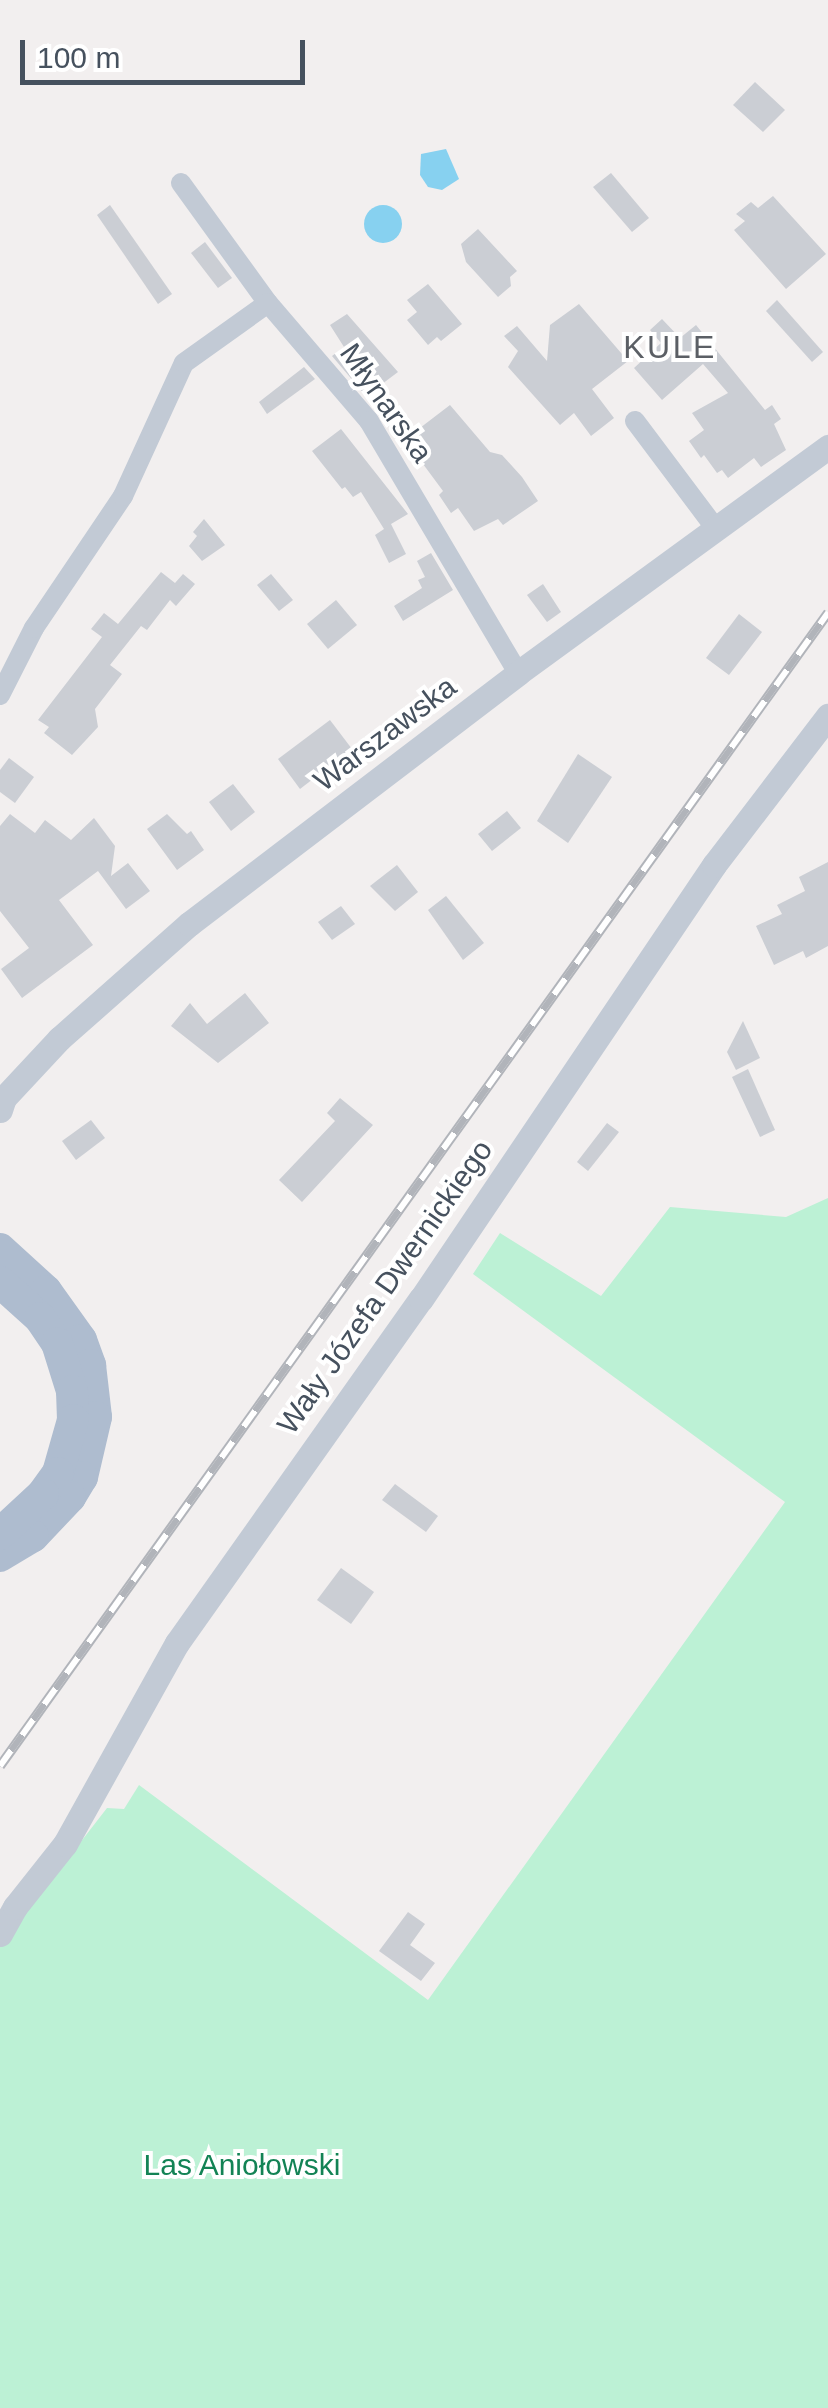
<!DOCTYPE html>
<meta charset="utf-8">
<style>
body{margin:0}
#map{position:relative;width:828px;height:2408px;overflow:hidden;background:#f2efef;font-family:Arial,sans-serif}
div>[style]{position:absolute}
.green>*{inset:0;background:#bcf1d5}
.water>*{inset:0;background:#87d1f0}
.round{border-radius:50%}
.building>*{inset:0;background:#cbced4}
.minor>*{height:20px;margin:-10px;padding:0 10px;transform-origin:10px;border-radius:10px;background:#c2cad5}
.tertiary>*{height:25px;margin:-12.5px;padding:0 12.5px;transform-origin:12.5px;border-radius:12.5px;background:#c2cad5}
.primary>*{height:32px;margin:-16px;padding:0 16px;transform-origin:16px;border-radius:16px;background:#aebccf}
.rail>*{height:10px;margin-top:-5px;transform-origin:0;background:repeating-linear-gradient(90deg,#fff 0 19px,#b1b4ba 0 38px);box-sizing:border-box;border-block:2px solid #b1b4ba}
span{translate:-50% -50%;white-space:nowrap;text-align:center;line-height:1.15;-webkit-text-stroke:8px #fff;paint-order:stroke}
.street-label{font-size:30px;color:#46515e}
.park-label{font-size:30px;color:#138355}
.neighbourhood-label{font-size:32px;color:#5b5f65;letter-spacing:2.5px}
.scale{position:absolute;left:20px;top:40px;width:285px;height:45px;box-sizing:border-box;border:5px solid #46515e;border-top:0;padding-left:12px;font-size:30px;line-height:35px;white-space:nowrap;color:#46515e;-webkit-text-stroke:8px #fff;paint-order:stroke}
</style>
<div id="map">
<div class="green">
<div style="clip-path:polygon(828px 1198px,828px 2408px,0 2408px,0 1946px,107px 1808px,124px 1809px,139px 1785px,428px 2000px,785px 1502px,473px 1274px,500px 1233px,601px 1296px,670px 1207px,786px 1217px)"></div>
</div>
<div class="water">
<div style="clip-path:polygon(446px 149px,459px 179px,442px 190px,428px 187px,420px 175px,421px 154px)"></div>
<div class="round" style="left:364px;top:205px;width:38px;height:38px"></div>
</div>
<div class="building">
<div style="clip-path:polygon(755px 82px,785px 110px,763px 132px,733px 105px)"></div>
<div style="clip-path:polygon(611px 173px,649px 218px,632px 232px,593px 187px)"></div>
<div style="clip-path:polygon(773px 196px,826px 254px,786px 289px,734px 230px,745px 221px,736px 214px,751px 202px,758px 208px)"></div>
<div style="clip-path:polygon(110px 205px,172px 294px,158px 304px,97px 215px)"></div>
<div style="clip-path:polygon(478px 229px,517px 271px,510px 277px,511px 286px,498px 297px,466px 262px,461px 244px)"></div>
<div style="clip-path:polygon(205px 242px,232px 278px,218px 288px,191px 253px)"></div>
<div style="clip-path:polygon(428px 284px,462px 324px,441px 341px,437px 337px,428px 345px,407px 320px,417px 312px,407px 300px)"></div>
<div style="clip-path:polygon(777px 300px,823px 352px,812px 362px,766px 311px)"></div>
<div style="clip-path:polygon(579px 304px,628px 361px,592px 389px,614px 418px,591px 436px,574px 413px,560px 425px,508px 367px,518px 351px,504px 336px,517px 326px,547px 361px,550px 325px)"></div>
<div style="clip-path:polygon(347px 314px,398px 372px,366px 396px,332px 356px,344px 347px,330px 325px)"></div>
<div style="clip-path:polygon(662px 319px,680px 338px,696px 325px,765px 410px,772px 405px,781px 419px,774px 424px,786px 450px,761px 467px,754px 458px,728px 478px,722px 470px,717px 473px,704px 455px,701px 458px,689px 441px,704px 430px,692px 413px,728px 393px,703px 364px,662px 400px,634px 368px,661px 343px,650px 330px)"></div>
<div style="clip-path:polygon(304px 367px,315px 379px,267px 414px,259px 402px)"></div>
<div style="clip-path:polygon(396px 404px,416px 431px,450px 405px,490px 452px,502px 455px,522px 477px,538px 501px,503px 525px,498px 519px,474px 531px,458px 508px,451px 513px,439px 495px,443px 491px,406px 441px,400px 446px,385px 420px,388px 417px,385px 413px)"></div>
<div style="clip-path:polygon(341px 429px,408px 514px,391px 524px,406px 554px,389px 563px,375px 535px,384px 529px,361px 492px,353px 497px,345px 487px,342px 489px,312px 451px)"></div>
<div style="clip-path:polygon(204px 519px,225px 545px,202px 561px,189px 546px,197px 536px,193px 532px)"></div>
<div style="clip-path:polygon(431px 553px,453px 590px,403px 621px,394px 606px,422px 588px,418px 580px,425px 577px,417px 561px)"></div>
<div style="clip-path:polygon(161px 572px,175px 583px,183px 574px,195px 584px,176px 606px,170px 600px,147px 630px,141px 626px,110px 665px,122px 674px,95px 709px,98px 727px,72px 755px,44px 733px,49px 727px,38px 720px,102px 637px,91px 629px,104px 613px,118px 624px)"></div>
<div style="clip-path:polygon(271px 574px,293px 600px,279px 611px,257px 585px)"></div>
<div style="clip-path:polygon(543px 584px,561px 612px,547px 622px,527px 595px)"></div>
<div style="clip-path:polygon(336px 600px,357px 625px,328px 649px,307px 624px)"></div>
<div style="clip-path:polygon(739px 614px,762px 632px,729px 675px,706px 658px)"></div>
<div style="clip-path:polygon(330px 720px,352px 749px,300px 789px,278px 759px)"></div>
<div style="clip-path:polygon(578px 754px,612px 777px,568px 843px,537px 821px)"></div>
<div style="clip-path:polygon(9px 758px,34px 777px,15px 803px,0 792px,0 770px)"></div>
<div style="clip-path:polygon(233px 784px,255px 812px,231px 831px,209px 802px)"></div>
<div style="clip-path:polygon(507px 811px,521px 828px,492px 851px,478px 834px)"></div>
<div style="clip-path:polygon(10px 814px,35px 833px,45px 820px,71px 840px,94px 818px,115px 846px,111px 876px,128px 863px,150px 891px,126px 909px,98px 871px,59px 900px,93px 945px,22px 998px,1px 969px,29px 948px,0 911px,0 826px)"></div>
<div style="clip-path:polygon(167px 814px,187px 834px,191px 831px,204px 850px,177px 870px,147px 829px)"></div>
<div style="clip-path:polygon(828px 862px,828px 946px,806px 958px,803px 951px,774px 965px,756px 926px,782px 914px,777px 905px,805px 891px,799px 877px)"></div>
<div style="clip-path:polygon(397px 865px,418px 892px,395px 911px,370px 886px)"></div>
<div style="clip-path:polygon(446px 896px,484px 943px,463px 960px,428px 910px)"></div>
<div style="clip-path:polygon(341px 906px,355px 924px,332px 940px,318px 922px)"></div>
<div style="clip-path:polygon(245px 993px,269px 1023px,218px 1063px,171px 1026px,190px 1003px,207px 1024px)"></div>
<div style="clip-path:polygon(743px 1021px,760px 1058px,736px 1070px,727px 1052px)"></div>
<div style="clip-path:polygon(748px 1069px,775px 1130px,760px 1137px,732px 1077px)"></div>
<div style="clip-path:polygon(340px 1098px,373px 1125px,302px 1202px,279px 1180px,335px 1121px,327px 1113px)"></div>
<div style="clip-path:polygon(91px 1120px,105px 1138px,76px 1160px,62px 1141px)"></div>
<div style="clip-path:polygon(607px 1123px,619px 1132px,588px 1171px,577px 1162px)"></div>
<div style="clip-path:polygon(395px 1484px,438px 1516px,426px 1532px,382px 1500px)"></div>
<div style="clip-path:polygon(341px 1568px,374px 1592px,351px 1624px,317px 1600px)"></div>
<div style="clip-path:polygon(408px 1912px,425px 1924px,410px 1945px,435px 1963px,421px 1981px,379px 1951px)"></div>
</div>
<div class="minor">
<div style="left:181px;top:183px;width:148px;rotate:54.1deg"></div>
<div style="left:268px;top:303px;width:155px;rotate:49.4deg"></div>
<div style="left:369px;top:421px;width:293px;rotate:59.4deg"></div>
<div style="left:635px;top:421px;width:135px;rotate:53.1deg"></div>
<div style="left:0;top:695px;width:75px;rotate:-63.1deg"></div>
<div style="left:34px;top:628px;width:159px;rotate:-56deg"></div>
<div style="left:123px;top:496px;width:146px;rotate:-65.4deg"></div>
<div style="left:184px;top:363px;width:103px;rotate:-35.5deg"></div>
</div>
<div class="tertiary">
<div style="left:0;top:1110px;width:13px;rotate:-72deg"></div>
<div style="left:4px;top:1098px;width:81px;rotate:-47deg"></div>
<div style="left:59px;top:1039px;width:174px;rotate:-41.5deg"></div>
<div style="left:189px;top:924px;width:414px;rotate:-37.3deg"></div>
<div style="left:518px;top:673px;width:384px;rotate:-36.1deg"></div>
<div style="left:0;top:1934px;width:31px;rotate:-61deg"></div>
<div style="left:15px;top:1907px;width:80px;rotate:-51.6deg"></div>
<div style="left:65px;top:1844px;width:230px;rotate:-60.9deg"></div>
<div style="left:177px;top:1643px;width:422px;rotate:-54.7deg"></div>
<div style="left:421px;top:1299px;width:524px;rotate:-55.98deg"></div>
<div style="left:714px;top:865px;width:188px;rotate:-52.6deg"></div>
</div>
<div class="primary">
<div style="left:0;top:1249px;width:62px;rotate:42.4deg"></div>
<div style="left:46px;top:1291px;width:60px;rotate:54.5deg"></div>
<div style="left:81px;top:1340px;width:27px;rotate:70deg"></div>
<div style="left:90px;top:1365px;width:52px;rotate:83.4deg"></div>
<div style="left:96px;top:1417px;width:62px;rotate:103.1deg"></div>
<div style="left:82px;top:1477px;width:23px;rotate:121deg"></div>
<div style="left:70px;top:1497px;width:54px;rotate:133.5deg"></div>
<div style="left:33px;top:1536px;width:39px;rotate:149deg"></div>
<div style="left:0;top:1282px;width:54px;rotate:42deg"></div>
<div style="left:40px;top:1318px;width:30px;rotate:56deg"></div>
<div style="left:57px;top:1343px;width:50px;rotate:72.6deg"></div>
<div style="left:72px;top:1391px;width:29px;rotate:88deg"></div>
<div style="left:73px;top:1420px;width:55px;rotate:105.8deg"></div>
<div style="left:58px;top:1473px;width:26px;rotate:126deg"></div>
<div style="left:43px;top:1494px;width:59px;rotate:137.1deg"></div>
</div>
<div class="rail">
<div style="left:0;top:1766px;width:1420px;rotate:-54.32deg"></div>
</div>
<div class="street-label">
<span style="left:386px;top:403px;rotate:55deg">Młynarska</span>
<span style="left:385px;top:734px;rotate:-37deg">Warszawska</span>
<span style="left:385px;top:1287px;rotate:-55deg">Wały Józefa Dwernickiego</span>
</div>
<div class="park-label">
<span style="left:242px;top:2165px">Las Aniołowski</span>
</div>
<div class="neighbourhood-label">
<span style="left:670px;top:347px">KULE</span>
</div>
<div class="scale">100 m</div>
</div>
